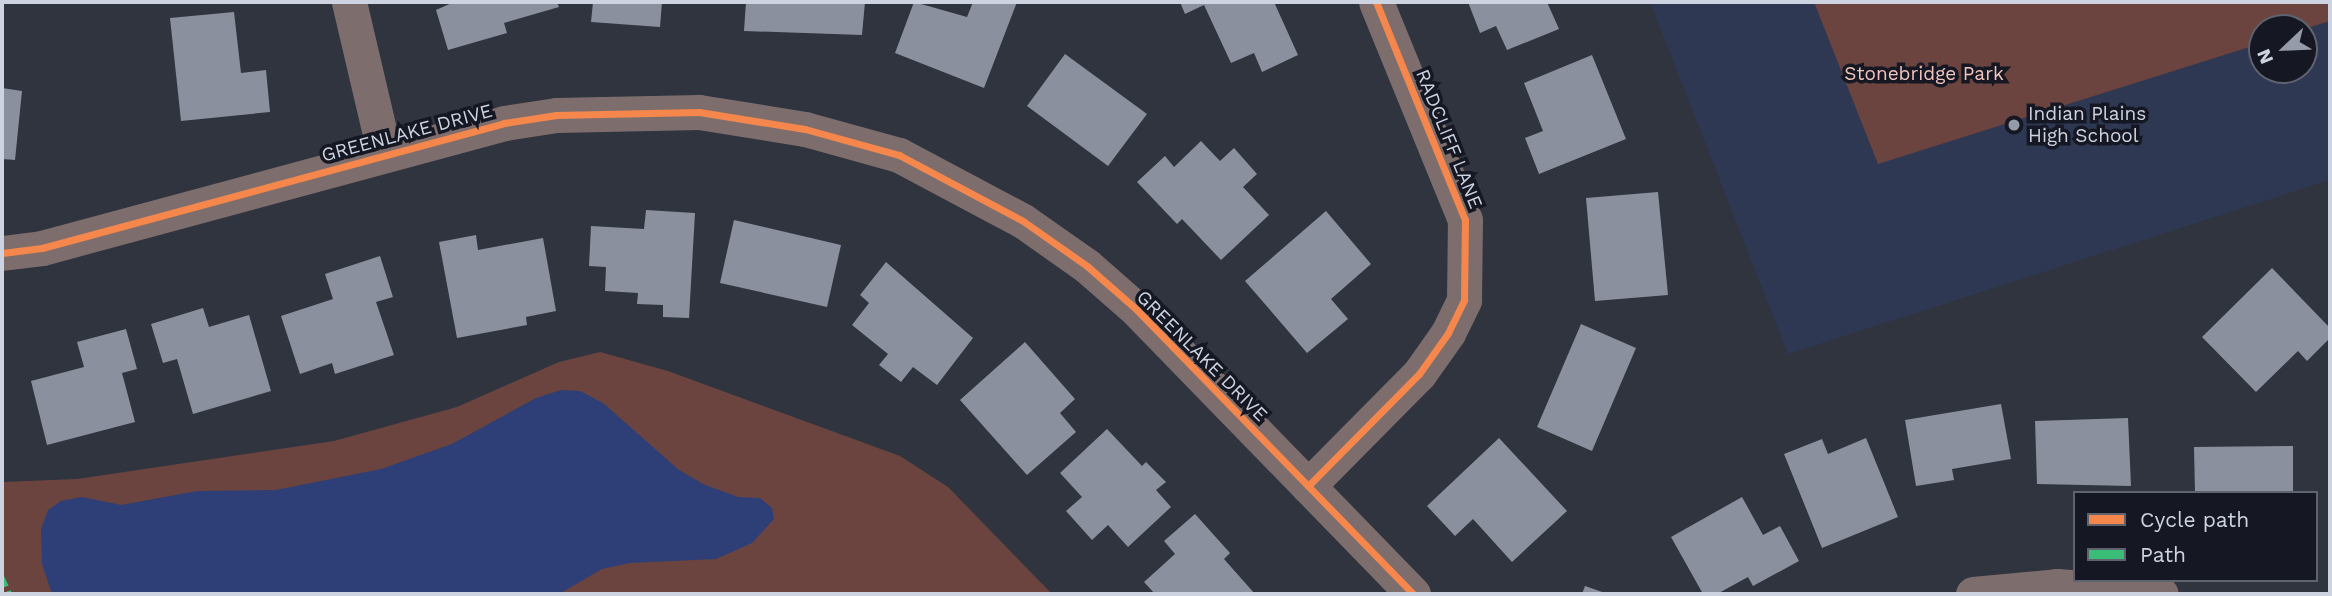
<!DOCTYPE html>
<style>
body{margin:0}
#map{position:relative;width:2332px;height:596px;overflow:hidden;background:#2f343f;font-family:"Work Sans",sans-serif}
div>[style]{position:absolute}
.built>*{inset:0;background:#2f3852}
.green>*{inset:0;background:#6b443f}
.water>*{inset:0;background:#2e3e76}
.building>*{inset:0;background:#8a909d}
.minor>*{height:35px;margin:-17.5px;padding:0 17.5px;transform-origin:17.5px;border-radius:17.5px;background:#7d6e6d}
.quiet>*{height:5px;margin-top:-2.5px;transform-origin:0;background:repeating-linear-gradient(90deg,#3abd76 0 10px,transparent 0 15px)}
.cycleway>*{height:7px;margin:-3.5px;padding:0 3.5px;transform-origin:3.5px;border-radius:3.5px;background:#f5874c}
.dots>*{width:19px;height:19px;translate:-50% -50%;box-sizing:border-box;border:4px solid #151823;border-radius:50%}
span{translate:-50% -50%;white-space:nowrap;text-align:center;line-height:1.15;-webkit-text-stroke:7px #151823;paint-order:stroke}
.park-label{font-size:19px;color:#f2c4bd}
.poi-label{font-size:19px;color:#ced3e2}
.left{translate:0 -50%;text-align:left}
.street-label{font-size:19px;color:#ced3e2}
.frame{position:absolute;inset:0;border:4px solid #ced3e2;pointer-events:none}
.legend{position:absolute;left:2073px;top:491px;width:245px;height:91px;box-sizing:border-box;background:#151823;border:2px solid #5f636f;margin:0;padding:9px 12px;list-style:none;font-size:21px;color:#ced3e2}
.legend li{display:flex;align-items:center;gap:14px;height:35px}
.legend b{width:35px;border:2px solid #5f636f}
.north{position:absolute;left:2248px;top:14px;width:70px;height:70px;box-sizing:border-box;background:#151823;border:2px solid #5f636f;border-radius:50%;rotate:247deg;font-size:19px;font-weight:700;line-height:28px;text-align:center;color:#ced3e2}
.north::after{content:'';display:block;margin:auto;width:24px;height:32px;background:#969ba9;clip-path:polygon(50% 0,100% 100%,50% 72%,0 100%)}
</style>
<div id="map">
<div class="built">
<div style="clip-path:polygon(evenodd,1650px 2px,2330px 2px,2330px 180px,1788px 354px,1650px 2px,2262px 28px,2304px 28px,2304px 70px,2262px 70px,2262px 28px)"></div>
</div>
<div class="green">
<div style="clip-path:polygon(1814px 2px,2330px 2px,2330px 21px,2304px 29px,2262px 28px,2262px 43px,1878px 164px)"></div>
<div style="clip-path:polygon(600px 352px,668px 371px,900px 456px,948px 487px,1052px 594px,2px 594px,2px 482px,77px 479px,334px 441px,457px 407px,559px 362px)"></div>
</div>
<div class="water">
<div style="clip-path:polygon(561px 390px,580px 391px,603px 403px,679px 470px,703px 484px,738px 497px,760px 498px,772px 508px,774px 519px,752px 543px,716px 559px,630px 563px,602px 569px,559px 594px,52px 594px,42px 564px,41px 529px,48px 510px,61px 501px,82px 497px,121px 505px,197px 491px,276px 490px,381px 469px,452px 444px,536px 398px)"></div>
</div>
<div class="building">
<div style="clip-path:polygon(454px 2px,557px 2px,559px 7px,504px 23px,507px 33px,448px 50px,436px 10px)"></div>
<div style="clip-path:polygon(593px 2px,662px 2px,660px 27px,591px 22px)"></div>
<div style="clip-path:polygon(746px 2px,865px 2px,862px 35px,744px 31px)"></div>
<div style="clip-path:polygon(914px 2px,967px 17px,973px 2px,1017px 2px,984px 88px,895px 53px)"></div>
<div style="clip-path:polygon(1180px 2px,1274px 2px,1298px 55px,1262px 72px,1254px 53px,1231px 63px,1204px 5px,1185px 14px)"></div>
<div style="clip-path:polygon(1468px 2px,1547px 2px,1559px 29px,1507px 50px,1496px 26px,1480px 33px)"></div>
<div style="clip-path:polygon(234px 12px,241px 73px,266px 70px,270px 112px,181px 121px,170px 18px)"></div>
<div style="clip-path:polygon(1065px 54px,1147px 114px,1108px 166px,1027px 106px)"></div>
<div style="clip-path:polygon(1592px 55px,1626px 139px,1539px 174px,1525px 138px,1543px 131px,1524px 83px)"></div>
<div style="clip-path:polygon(2px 88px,22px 91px,15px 160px,2px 159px)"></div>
<div style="clip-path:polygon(1201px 141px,1220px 161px,1234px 148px,1257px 174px,1243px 187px,1269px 215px,1221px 260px,1182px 219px,1177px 224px,1137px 182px,1165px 156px,1174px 167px)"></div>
<div style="clip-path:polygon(1658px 192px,1668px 295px,1595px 301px,1586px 198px)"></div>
<div style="clip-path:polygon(646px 210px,695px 213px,689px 318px,663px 317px,663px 305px,637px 304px,638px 293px,605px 291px,606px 267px,589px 266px,591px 226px,644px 229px)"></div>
<div style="clip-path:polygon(1326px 211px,1371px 264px,1331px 299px,1348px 319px,1307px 353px,1245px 281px)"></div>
<div style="clip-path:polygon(734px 220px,841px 245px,827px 307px,720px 283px)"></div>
<div style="clip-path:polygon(476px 235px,478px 250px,543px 238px,556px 311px,526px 317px,527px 325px,457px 338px,439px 242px)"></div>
<div style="clip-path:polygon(380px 256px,393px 297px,376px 302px,394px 355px,335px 374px,332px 363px,300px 374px,281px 316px,333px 299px,325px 274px)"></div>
<div style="clip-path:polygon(886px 262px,973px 338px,937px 385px,913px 367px,901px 382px,879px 365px,888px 354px,852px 325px,869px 303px,860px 295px)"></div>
<div style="clip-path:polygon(2272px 268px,2330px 328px,2330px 338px,2307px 361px,2298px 351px,2256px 392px,2202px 337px)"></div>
<div style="clip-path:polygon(203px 308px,209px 327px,249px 315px,271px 391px,193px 414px,177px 359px,163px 363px,151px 324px)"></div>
<div style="clip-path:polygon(1581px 324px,1636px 348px,1592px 451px,1537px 427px)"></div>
<div style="clip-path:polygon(126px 329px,137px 369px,122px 373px,135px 422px,47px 445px,31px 381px,84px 367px,77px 342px)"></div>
<div style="clip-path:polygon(1025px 342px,1075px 399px,1060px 413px,1076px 432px,1027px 475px,960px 400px)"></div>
<div style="clip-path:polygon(2001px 404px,2011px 459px,1952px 469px,1954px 480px,1916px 486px,1905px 420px)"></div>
<div style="clip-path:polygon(2128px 418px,2131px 486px,2037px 484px,2035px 421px)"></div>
<div style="clip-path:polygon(1107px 429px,1142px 466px,1146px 462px,1166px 482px,1156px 490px,1171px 507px,1128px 547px,1108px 525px,1092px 540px,1066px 511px,1082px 497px,1060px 473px)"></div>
<div style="clip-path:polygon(1499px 438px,1567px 511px,1512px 562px,1473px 519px,1455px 536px,1427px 506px)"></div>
<div style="clip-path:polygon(1866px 438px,1898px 517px,1822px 548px,1784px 454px,1822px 439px,1828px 454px)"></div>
<div style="clip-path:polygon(2293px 446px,2293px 493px,2195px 493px,2194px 447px)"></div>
<div style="clip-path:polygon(1742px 497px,1763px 535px,1780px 526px,1799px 561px,1753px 586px,1748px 577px,1717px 594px,1703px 594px,1671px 537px)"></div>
<div style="clip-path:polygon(1195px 514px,1230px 553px,1224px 559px,1255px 594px,1155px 594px,1144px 582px,1175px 554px,1164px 541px)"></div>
<div style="clip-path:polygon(1585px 586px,1608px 594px,1582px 594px)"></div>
</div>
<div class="minor">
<div style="left:349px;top:2px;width:157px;rotate:76.8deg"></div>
<div style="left:2px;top:253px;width:40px;rotate:-7.1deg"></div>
<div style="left:42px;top:248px;width:479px;rotate:-15.1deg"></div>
<div style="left:504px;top:123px;width:53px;rotate:-8.7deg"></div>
<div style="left:556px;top:115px;width:143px;rotate:-1.2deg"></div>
<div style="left:699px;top:112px;width:107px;rotate:9.1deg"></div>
<div style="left:805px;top:129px;width:98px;rotate:15.5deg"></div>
<div style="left:899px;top:155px;width:140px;rotate:28deg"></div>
<div style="left:1023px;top:221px;width:78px;rotate:35.1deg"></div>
<div style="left:1087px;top:266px;width:67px;rotate:41.3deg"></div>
<div style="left:1137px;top:310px;width:396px;rotate:45.8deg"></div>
<div style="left:1308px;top:486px;width:158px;rotate:-45.3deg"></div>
<div style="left:1419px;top:374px;width:50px;rotate:-54.7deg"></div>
<div style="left:1448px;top:333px;width:37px;rotate:-64deg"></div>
<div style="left:1464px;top:300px;width:80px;rotate:-89.3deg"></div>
<div style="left:1465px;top:220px;width:235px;rotate:-112.2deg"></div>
<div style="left:1973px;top:594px;width:84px;rotate:-5.4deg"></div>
<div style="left:2057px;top:586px;width:104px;rotate:4.4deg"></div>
</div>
<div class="quiet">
<div style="left:2px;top:577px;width:19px;rotate:65deg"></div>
</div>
<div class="cycleway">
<div style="left:2px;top:253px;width:40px;rotate:-7.1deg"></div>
<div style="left:42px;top:248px;width:479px;rotate:-15.1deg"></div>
<div style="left:504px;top:123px;width:53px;rotate:-8.7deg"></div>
<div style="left:556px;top:115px;width:143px;rotate:-1.2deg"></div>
<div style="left:699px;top:112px;width:107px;rotate:9.1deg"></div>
<div style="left:805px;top:129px;width:98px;rotate:15.5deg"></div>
<div style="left:899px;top:155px;width:140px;rotate:28deg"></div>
<div style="left:1023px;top:221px;width:78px;rotate:35.1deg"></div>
<div style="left:1087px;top:266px;width:67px;rotate:41.3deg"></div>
<div style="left:1137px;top:310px;width:396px;rotate:45.8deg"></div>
<div style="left:1308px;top:486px;width:158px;rotate:-45.3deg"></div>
<div style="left:1419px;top:374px;width:50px;rotate:-54.7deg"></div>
<div style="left:1448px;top:333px;width:37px;rotate:-64deg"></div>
<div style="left:1464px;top:300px;width:80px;rotate:-89.3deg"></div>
<div style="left:1465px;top:220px;width:235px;rotate:-112.2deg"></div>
</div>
<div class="dots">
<div style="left:2014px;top:125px;background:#969ba9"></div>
</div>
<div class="park-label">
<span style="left:1924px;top:74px">Stonebridge Park</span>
</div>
<div class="poi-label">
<span class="left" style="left:2028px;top:125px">Indian Plains<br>High School</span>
</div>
<div class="street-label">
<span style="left:407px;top:133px;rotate:-15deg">GREENLAKE DRIVE</span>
<span style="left:1449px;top:139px;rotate:68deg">RADCLIFF LANE</span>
<span style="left:1202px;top:356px;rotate:45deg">GREENLAKE DRIVE</span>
</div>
<div class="frame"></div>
<ul class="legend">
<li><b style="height:9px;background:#f5874c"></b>Cycle path</li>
<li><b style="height:9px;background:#3abd76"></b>Path</li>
</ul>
<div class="north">N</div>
</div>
